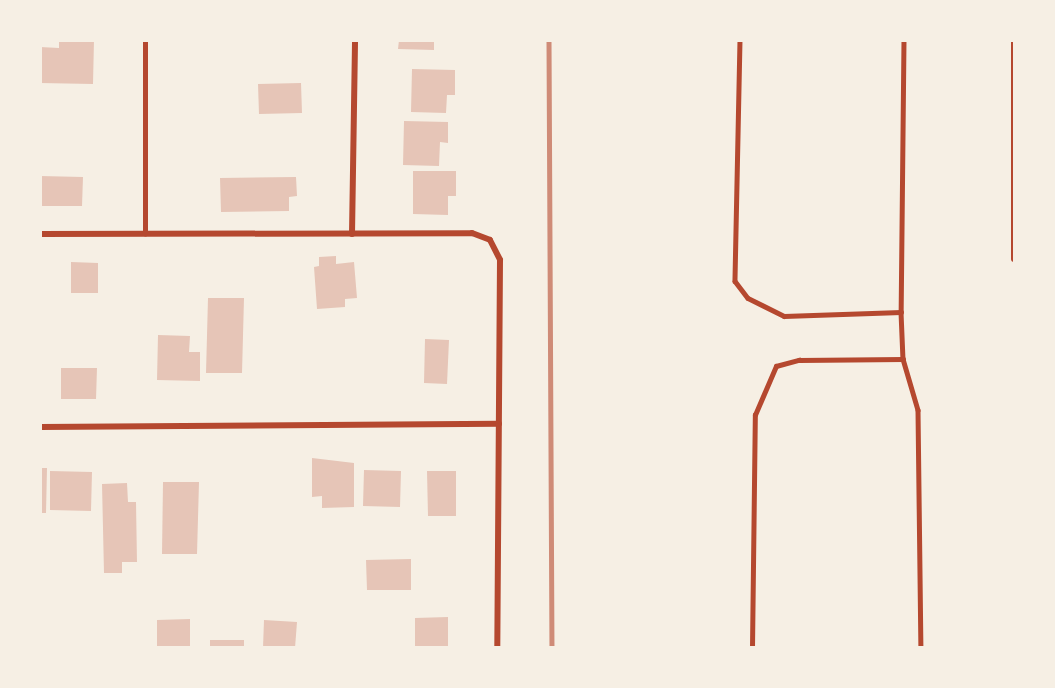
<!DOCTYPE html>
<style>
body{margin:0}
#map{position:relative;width:1055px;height:688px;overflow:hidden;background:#f6efe4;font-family:Raleway,sans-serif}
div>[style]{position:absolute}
.building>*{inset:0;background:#e6c5b7}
.service>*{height:4.5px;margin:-2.25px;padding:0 2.25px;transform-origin:2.25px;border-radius:2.25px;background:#b5482f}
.minor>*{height:6px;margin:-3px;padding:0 3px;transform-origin:3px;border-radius:3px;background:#b5482f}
.rail>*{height:4.5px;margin:-2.25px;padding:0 2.25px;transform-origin:2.25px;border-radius:2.25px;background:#cf8b77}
span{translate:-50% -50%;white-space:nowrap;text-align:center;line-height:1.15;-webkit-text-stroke:6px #f6efe4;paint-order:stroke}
.frame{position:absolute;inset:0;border:42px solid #f6efe4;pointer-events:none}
</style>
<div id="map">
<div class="building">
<div style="clip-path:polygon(59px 40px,94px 40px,93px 84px,40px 83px,40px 47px,59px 48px)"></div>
<div style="clip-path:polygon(399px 40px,434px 40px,434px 50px,398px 49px)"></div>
<div style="clip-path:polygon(412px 69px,455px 70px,455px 95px,447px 95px,446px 113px,411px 112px)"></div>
<div style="clip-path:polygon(301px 83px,302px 113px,259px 114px,258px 84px)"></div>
<div style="clip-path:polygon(404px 121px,448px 122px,448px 143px,440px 142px,439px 166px,403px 165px)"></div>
<div style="clip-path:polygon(413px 171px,456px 171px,456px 196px,448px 196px,448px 215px,413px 214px)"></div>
<div style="clip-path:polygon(40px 176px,83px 177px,82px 206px,40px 206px)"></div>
<div style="clip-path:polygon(296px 177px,297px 196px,289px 197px,289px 211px,221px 212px,220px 178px)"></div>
<div style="clip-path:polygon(336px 256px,336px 264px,354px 262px,357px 298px,345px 299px,345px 307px,317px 309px,314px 267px,319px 266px,319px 257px)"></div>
<div style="clip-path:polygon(71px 262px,98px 263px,98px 293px,71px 293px)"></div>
<div style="clip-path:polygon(208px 298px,244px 298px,242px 373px,206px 373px)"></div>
<div style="clip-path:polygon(158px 335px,190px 336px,189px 352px,200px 352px,200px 381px,157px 380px)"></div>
<div style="clip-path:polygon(425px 339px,449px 340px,447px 384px,424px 383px)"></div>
<div style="clip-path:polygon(61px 368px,97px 368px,96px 399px,61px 399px)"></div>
<div style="clip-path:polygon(312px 458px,354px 463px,354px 507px,322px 508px,322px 496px,312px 497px)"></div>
<div style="clip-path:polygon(40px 468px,47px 468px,46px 513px,40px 513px)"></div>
<div style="clip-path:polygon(364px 470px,401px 471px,400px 507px,363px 506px)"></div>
<div style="clip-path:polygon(50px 471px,92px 472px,91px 511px,50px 510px)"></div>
<div style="clip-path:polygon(427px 471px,456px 471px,456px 516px,428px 516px)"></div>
<div style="clip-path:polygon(163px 482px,199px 482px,197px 554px,162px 554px)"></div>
<div style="clip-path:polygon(127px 483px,128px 502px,136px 502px,137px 562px,122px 562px,122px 573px,104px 573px,102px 484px)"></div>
<div style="clip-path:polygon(411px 559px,411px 590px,367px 590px,366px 560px)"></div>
<div style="clip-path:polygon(448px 617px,448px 648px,415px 648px,415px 618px)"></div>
<div style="clip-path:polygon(190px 619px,190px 648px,157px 648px,157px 620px)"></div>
<div style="clip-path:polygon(264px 620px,297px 622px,295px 648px,263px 648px)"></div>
<div style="clip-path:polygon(210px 640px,244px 640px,244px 648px,210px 648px)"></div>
</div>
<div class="service">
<div style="left:740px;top:40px;width:241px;rotate:91.2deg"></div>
<div style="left:735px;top:281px;width:21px;rotate:53deg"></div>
<div style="left:748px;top:298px;width:40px;rotate:26.6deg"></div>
<div style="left:784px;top:316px;width:117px;rotate:-2deg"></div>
<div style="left:904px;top:40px;width:272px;rotate:90.6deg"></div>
<div style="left:901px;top:312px;width:47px;rotate:87.6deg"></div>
<div style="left:903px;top:359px;width:53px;rotate:73.6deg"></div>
<div style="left:918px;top:410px;width:238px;rotate:89.3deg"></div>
<div style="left:145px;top:234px;width:194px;rotate:-90deg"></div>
<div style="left:752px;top:648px;width:233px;rotate:-89.3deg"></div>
<div style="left:755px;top:415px;width:53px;rotate:-66.8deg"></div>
<div style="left:776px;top:366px;width:24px;rotate:-15deg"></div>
<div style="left:799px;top:360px;width:104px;rotate:-0.6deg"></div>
</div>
<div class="minor">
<div style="left:1014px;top:40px;width:219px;rotate:90deg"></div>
<div style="left:40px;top:234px;width:432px;rotate:-0.1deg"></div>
<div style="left:472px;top:233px;width:19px;rotate:21deg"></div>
<div style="left:490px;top:240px;width:22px;rotate:63deg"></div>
<div style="left:500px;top:260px;width:388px;rotate:90.4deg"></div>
<div style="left:352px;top:234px;width:194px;rotate:-89.1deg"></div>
<div style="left:40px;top:427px;width:459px;rotate:-0.4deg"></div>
</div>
<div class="rail">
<div style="left:549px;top:40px;width:608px;rotate:89.72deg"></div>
</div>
<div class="frame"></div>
</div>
